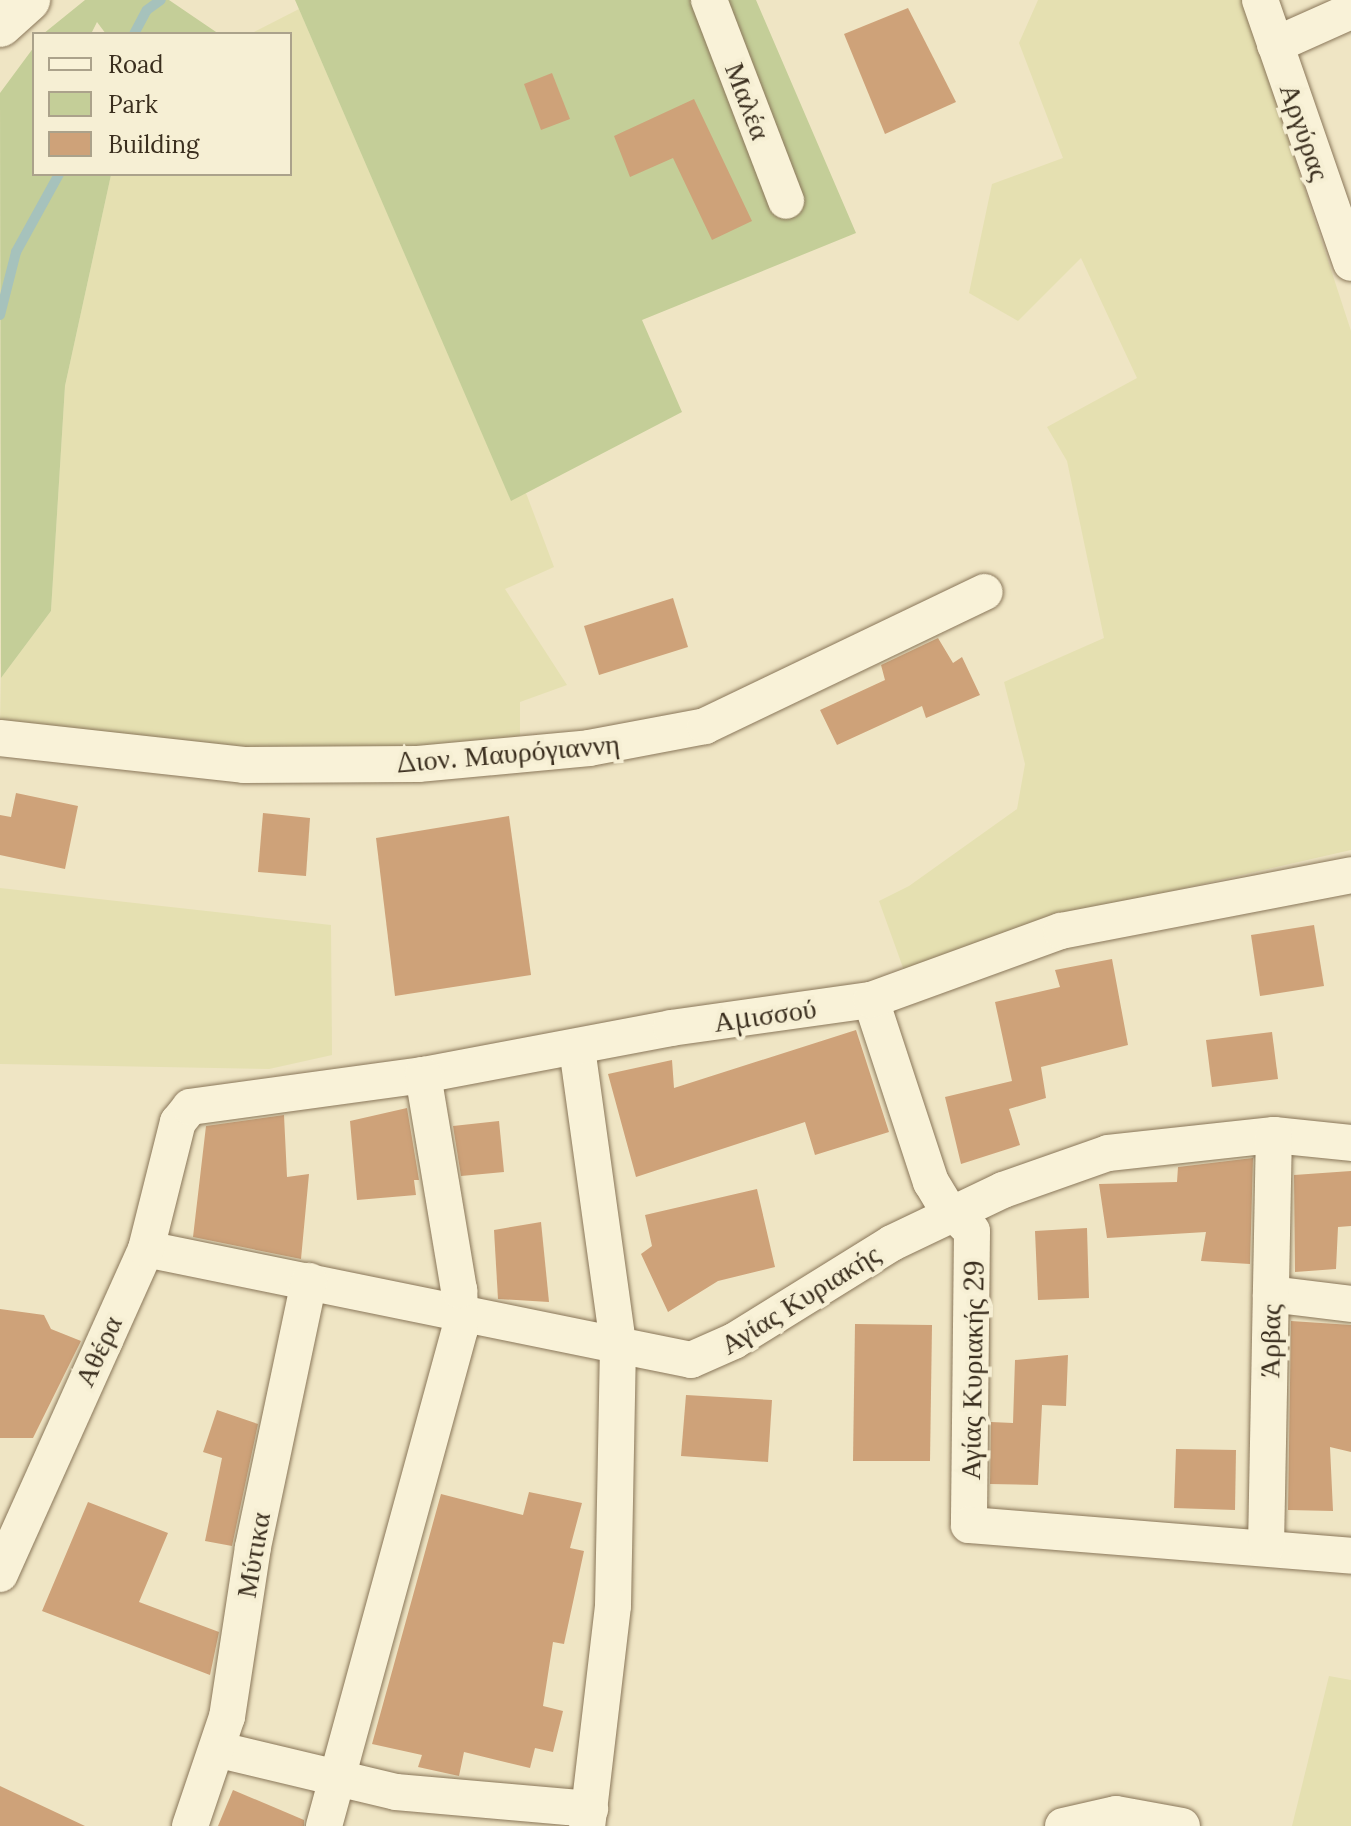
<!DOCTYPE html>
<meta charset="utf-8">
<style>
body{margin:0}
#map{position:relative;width:1351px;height:1826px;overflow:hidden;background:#efe5c4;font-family:Lora,serif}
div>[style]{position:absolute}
.farmland>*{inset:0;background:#e5e0b1}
.green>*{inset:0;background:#c4ce98}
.stream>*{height:10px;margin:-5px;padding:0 5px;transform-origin:5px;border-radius:5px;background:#a6c2bc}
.building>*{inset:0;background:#cea279}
.roads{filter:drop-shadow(0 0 2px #8a775a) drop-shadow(0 0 2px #8a775a)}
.street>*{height:36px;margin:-18px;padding:0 18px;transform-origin:18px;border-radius:18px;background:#f9f2d8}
.secondary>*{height:44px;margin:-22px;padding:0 22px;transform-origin:22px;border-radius:22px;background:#f9f2d8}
span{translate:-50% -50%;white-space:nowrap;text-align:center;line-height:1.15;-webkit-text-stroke:8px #f6efd4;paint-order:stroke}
.street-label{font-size:28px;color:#3a2e1e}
.legend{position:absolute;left:32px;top:32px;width:260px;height:144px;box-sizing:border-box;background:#f6efd4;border:2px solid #aba28b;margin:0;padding:10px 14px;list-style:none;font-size:24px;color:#3a2e1e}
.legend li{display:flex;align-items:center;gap:16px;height:40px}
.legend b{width:40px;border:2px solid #aba28b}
</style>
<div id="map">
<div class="farmland">
<div style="clip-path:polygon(1038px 0,1243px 0,1351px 331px,1351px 850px,1084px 911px,906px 976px,879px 901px,909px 886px,1017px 809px,1025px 764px,1004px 682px,1104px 638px,1067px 461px,1047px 427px,1137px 378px,1081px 258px,1018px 321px,969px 293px,992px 184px,1063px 158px,1019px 43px)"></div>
<div style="clip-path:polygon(299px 9px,511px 500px,526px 493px,554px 567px,505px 589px,567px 685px,520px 702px,520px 748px,246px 756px,0 725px,1px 678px,51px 611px,65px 386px,111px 175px,290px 174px,290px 34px,250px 34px)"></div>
<div style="clip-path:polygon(0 888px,331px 925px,332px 1055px,269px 1069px,0 1064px)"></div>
<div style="clip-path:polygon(1329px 1676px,1351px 1680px,1351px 1826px,1292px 1826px)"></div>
</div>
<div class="green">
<div style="clip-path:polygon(85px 0,169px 0,219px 34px,106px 34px,97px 22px,91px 34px,43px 34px)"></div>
<div style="clip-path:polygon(295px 0,756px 0,856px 233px,642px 320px,682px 412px,511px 501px)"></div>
<div style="clip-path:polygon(34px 47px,34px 174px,111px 175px,65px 386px,51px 611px,1px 678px,0 93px)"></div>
</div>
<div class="stream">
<div style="left:134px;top:34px;width:27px;rotate:-62deg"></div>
<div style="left:147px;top:10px;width:17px;rotate:-36deg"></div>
<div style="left:0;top:315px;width:65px;rotate:-75.7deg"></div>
<div style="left:16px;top:252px;width:89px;rotate:-61.1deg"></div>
</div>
<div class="building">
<div style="clip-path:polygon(908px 8px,956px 102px,885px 134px,844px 34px)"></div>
<div style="clip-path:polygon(552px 73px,570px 119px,541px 130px,524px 84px)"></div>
<div style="clip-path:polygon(694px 99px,752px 221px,712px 240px,673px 158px,630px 177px,614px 136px)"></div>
<div style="clip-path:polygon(673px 598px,688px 647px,599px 675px,584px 626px)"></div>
<div style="clip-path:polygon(938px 638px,953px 663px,962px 657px,980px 695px,926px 718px,922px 706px,837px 745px,820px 710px,885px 680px,881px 665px)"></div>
<div style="clip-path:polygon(16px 793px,78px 806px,65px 869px,0 855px,0 815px,11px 817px)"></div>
<div style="clip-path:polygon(263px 813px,310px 818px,306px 876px,258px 872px)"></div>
<div style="clip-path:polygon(509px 816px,531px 975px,395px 996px,376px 838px)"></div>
<div style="clip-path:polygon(1314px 925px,1324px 986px,1260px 996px,1251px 935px)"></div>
<div style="clip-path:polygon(1112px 959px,1128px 1045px,1041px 1067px,1046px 1098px,1009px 1109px,1020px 1145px,961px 1164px,945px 1097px,1012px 1081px,995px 1002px,1060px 987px,1055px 970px)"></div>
<div style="clip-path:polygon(856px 1030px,889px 1132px,815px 1155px,805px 1122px,636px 1177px,608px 1074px,672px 1060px,674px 1088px)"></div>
<div style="clip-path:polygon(1272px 1032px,1278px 1079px,1212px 1087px,1206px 1040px)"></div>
<div style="clip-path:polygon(407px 1108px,419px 1180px,414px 1180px,416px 1195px,357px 1200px,350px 1121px)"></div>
<div style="clip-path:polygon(284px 1115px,287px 1177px,309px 1174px,301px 1259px,193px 1237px,206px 1126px)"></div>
<div style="clip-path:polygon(499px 1121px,504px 1172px,461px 1176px,453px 1126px)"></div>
<div style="clip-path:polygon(1253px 1158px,1250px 1264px,1201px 1261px,1206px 1232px,1107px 1238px,1099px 1184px,1177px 1182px,1178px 1167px)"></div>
<div style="clip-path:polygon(1351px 1171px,1351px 1226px,1338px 1227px,1336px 1269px,1295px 1272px,1294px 1175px)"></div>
<div style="clip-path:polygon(757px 1189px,775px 1267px,718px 1281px,668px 1312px,641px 1254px,652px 1246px,645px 1215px)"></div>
<div style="clip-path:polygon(541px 1222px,549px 1302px,498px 1299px,494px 1230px)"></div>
<div style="clip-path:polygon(1087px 1228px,1089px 1298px,1038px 1300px,1035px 1231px)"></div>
<div style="clip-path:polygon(0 1309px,44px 1315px,51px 1329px,81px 1341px,33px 1438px,0 1438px)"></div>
<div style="clip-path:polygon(1291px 1321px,1351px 1325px,1351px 1452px,1330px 1447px,1333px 1511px,1288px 1510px)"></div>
<div style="clip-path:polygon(855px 1324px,932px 1325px,930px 1461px,853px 1461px)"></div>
<div style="clip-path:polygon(1068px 1355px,1066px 1406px,1042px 1405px,1038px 1485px,990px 1484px,991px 1422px,1013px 1423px,1015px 1360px)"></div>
<div style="clip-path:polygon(686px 1395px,772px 1400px,768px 1462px,681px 1456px)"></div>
<div style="clip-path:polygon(217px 1410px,258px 1424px,232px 1546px,205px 1541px,222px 1458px,203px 1452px)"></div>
<div style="clip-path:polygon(1176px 1449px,1236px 1450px,1235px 1510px,1174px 1508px)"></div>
<div style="clip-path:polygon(529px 1492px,582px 1503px,570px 1548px,584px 1551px,564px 1644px,553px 1642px,543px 1706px,563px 1711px,553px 1752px,535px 1748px,530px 1768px,464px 1752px,459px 1776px,418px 1767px,422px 1755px,372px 1744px,441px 1494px,523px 1515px)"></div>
<div style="clip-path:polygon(88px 1502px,168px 1533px,139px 1602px,219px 1632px,210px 1675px,42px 1611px)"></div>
<div style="clip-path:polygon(0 1786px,85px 1826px,0 1826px)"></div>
<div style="clip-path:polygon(233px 1790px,304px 1820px,304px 1826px,218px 1826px)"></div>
</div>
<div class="roads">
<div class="street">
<div style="left:709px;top:0;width:215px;rotate:69deg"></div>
<div style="left:1260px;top:0;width:278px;rotate:70.9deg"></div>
<div style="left:1275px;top:45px;width:83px;rotate:-24.1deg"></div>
<div style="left:0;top:738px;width:245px;rotate:6.3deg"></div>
<div style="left:244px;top:765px;width:174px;rotate:-0.3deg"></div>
<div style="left:418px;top:764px;width:172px;rotate:-5.3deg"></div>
<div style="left:589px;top:748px;width:118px;rotate:-10.7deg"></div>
<div style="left:705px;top:726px;width:310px;rotate:-25.6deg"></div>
<div style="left:871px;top:1000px;width:192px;rotate:71.8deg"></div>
<div style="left:931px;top:1182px;width:27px;rotate:59deg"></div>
<div style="left:945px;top:1205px;width:37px;rotate:44deg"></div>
<div style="left:972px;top:1231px;width:294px;rotate:90.6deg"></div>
<div style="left:969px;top:1525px;width:383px;rotate:4.6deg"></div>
<div style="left:577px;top:1048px;width:300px;rotate:82.1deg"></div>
<div style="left:618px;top:1345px;width:261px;rotate:91.1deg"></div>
<div style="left:613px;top:1606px;width:222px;rotate:96.7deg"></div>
<div style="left:146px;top:1249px;width:556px;rotate:11.51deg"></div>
<div style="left:691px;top:1360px;width:47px;rotate:-23.8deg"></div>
<div style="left:734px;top:1341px;width:186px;rotate:-31.8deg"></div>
<div style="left:892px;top:1243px;width:123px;rotate:-25.5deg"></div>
<div style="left:1003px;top:1190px;width:111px;rotate:-19.4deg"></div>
<div style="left:1108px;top:1153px;width:167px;rotate:-6.2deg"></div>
<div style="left:1274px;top:1135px;width:77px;rotate:5.9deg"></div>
<div style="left:1271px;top:1294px;width:81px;rotate:7.1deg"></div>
<div style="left:1266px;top:1547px;width:412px;rotate:-88.9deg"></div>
<div style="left:0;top:1574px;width:356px;rotate:-65.8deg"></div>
<div style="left:146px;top:1249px;width:131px;rotate:-75.9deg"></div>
<div style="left:178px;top:1122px;width:19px;rotate:-51deg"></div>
<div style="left:190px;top:1107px;width:235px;rotate:-7.8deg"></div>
<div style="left:423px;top:1075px;width:252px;rotate:-10.7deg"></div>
<div style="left:671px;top:1028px;width:202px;rotate:-8deg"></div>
<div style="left:871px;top:1000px;width:202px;rotate:-20deg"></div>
<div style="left:1061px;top:931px;width:295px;rotate:-10.9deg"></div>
<div style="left:220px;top:1750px;width:181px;rotate:13.4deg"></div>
<div style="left:396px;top:1792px;width:195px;rotate:5deg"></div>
<div style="left:190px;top:1826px;width:115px;rotate:-71.3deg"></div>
<div style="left:227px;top:1717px;width:172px;rotate:-81.3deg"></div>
<div style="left:253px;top:1547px;width:272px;rotate:-78.1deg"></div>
<div style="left:324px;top:1826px;width:515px;rotate:-74.7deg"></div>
<div style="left:460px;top:1329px;width:39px;rotate:-91deg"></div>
<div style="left:459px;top:1290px;width:218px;rotate:-99.5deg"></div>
<div style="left:1063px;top:1826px;width:54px;rotate:-12.8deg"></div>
<div style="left:1116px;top:1814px;width:67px;rotate:10.3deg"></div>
</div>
<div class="secondary">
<div style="left:0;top:25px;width:38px;rotate:-42deg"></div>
</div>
</div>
<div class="street-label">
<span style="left:748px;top:101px;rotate:69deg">Μαλέα</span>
<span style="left:1305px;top:132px;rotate:71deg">Αργύρας</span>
<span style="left:508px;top:753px;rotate:-5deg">Διον. Μαυρόγιαννη</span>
<span style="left:765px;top:1015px;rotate:-8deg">Αμισσού</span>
<span style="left:800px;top:1299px;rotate:-32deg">Αγίας Κυριακής</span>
<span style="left:1270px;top:1341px;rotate:-89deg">Άρβας</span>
<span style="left:98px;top:1351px;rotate:-65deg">Αθέρα</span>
<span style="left:972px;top:1370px;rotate:-89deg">Αγίας Κυριακής 29</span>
<span style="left:253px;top:1555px;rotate:-80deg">Μύτικα</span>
</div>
<ul class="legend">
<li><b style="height:10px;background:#f9f2d8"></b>Road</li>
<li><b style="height:22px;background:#c4ce98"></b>Park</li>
<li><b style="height:22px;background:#cea279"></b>Building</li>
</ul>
</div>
